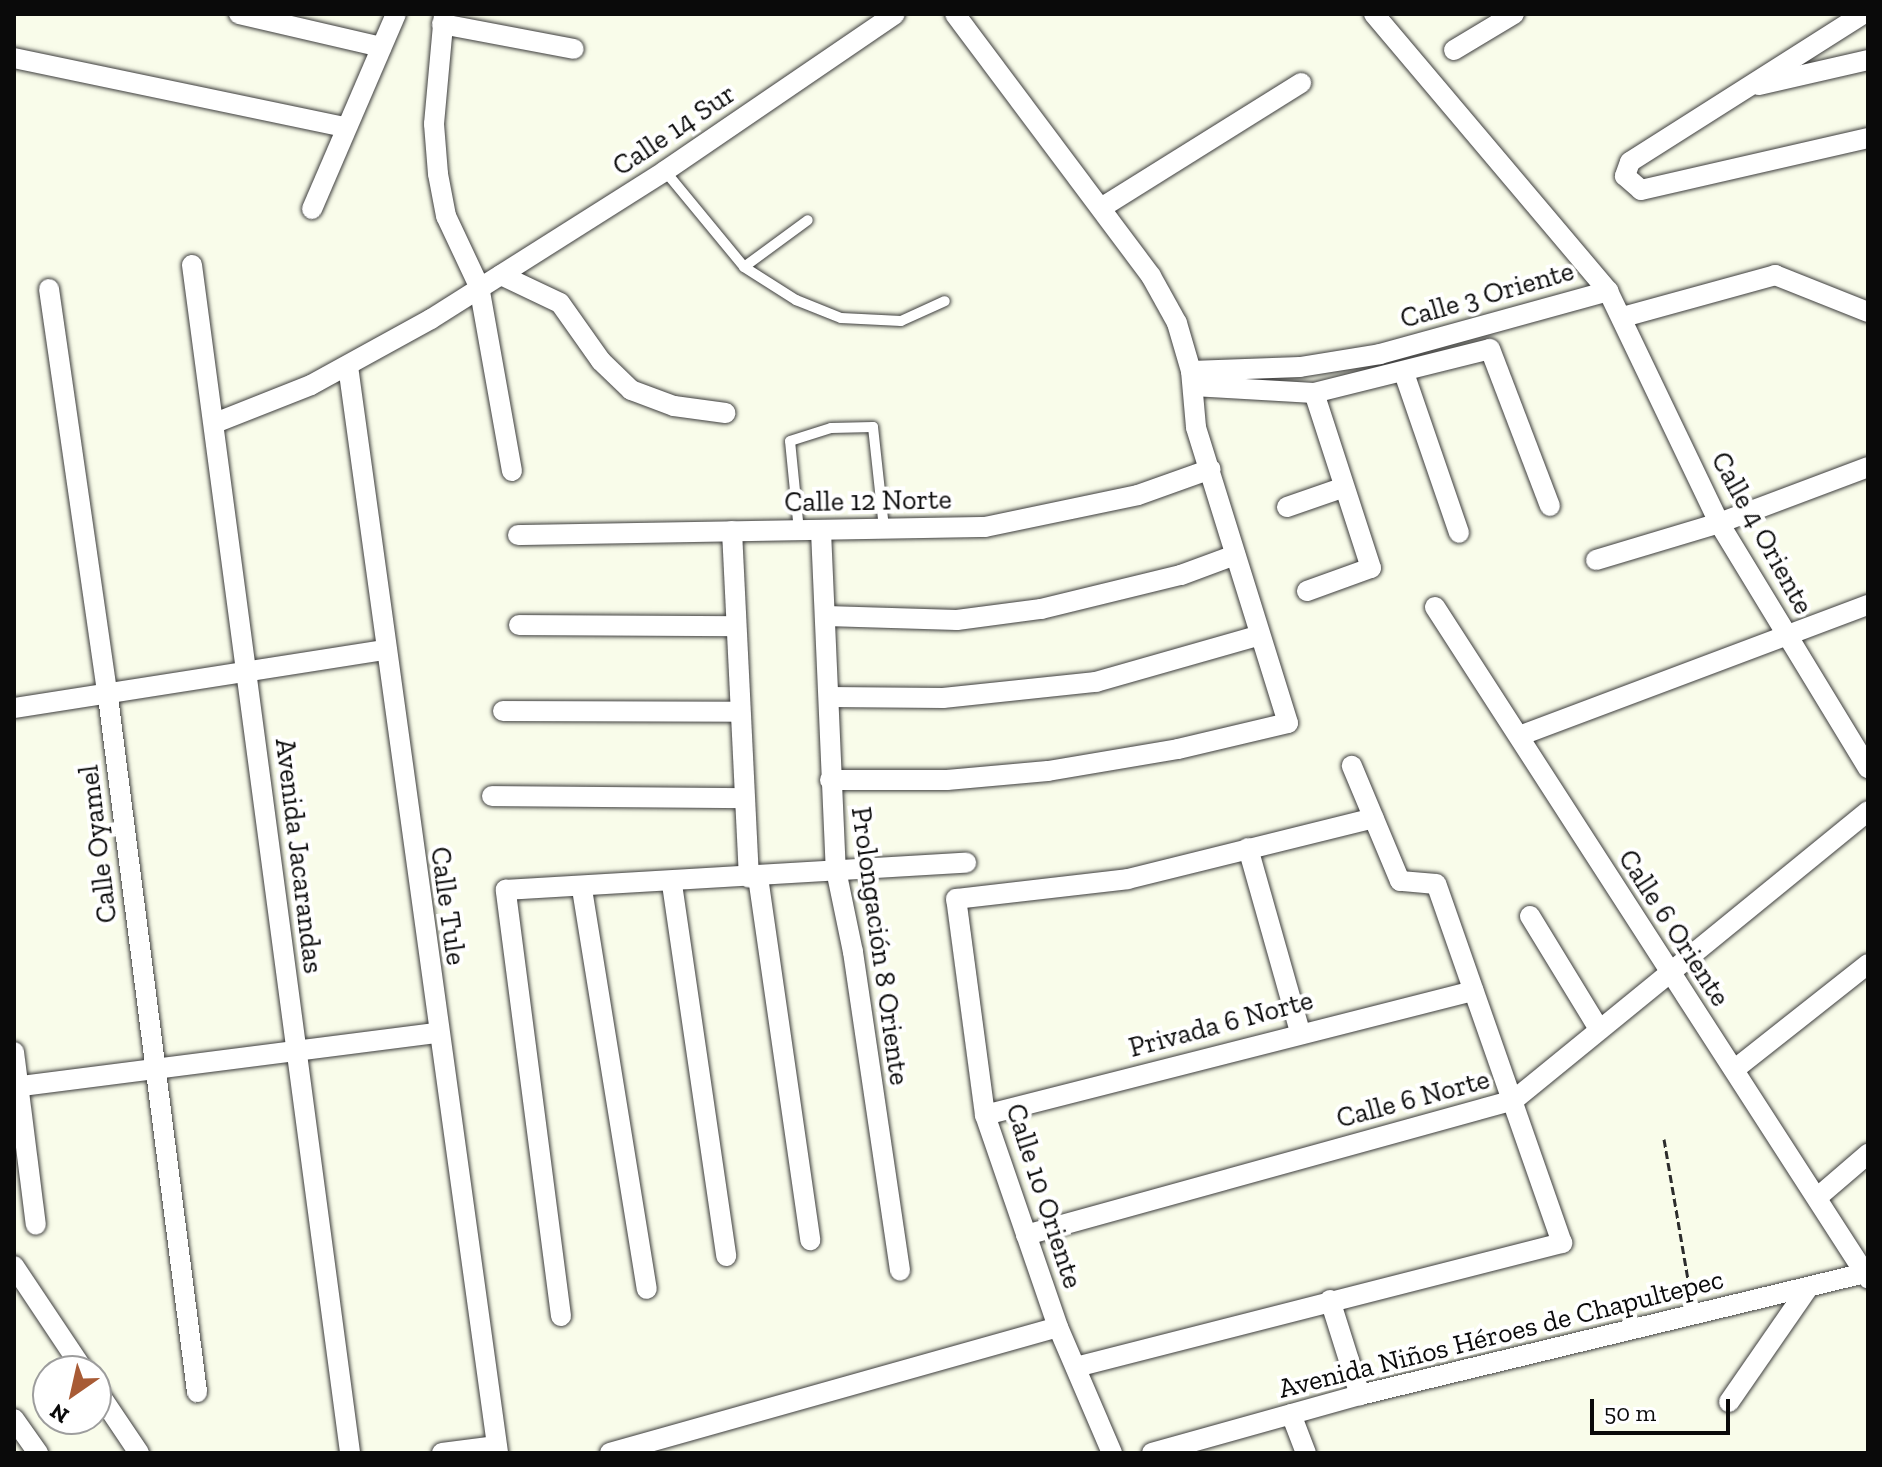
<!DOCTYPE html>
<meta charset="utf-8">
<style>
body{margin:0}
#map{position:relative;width:1882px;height:1467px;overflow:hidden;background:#f9fcea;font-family:"Zilla Slab",serif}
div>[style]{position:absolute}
.path>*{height:3px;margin-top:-1.5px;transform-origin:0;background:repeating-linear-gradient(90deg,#2c2c2c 0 8px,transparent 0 12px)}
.roads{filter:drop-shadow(0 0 2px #3d3d3d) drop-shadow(0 0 2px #3d3d3d)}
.service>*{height:10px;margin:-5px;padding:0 5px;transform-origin:5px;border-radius:5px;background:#fff}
.minor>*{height:20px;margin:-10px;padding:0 10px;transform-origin:10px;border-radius:10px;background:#fff}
span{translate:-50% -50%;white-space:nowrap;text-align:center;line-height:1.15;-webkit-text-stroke:8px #fff;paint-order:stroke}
.street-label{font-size:28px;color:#0a0a0a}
.frame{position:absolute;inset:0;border:16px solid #0a0a0a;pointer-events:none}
.north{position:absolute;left:32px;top:1355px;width:80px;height:80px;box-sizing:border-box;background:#fff;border:2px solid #9d9d9d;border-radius:50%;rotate:214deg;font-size:22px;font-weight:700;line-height:32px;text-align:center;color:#0a0a0a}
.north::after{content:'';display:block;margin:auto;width:28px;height:36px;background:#a85b35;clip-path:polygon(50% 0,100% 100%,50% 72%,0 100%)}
.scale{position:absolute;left:1590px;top:1399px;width:140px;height:36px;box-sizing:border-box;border:4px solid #0a0a0a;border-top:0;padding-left:10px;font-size:24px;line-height:28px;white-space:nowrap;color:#0a0a0a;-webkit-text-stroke:6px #fff;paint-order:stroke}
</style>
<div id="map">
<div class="path">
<div style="left:1664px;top:1139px;width:160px;rotate:80.3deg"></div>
</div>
<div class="roads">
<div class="service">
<div style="left:665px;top:171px;width:124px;rotate:50.5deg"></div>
<div style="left:744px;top:267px;width:79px;rotate:-36.3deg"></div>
<div style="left:744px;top:267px;width:62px;rotate:32.4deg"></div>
<div style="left:796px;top:300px;width:48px;rotate:21.8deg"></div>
<div style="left:841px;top:318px;width:60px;rotate:2.9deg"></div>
<div style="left:901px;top:321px;width:48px;rotate:-24.4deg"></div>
<div style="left:799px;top:531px;width:90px;rotate:-95.7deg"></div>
<div style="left:790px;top:441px;width:43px;rotate:-17.6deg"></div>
<div style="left:831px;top:428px;width:42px;rotate:-1.4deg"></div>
<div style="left:873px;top:427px;width:103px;rotate:83.8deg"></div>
</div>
<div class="minor">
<div style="left:239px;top:14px;width:146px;rotate:13.1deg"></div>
<div style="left:444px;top:14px;width:110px;rotate:95.2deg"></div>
<div style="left:434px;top:124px;width:50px;rotate:85.4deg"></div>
<div style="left:438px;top:174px;width:43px;rotate:79.2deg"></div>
<div style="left:446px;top:216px;width:77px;rotate:64.8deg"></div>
<div style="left:479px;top:286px;width:188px;rotate:79.9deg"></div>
<div style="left:1374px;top:14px;width:363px;rotate:49.8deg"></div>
<div style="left:1863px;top:14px;width:276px;rotate:147.6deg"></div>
<div style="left:1630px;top:162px;width:15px;rotate:110deg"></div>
<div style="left:1625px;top:176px;width:21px;rotate:41deg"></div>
<div style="left:1641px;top:190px;width:233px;rotate:-12.9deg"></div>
<div style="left:442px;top:24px;width:134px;rotate:10.7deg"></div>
<div style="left:1454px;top:50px;width:70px;rotate:-31deg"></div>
<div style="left:14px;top:58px;width:336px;rotate:11.8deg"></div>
<div style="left:1759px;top:85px;width:112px;rotate:-12.9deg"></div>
<div style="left:1101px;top:208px;width:236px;rotate:-32deg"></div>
<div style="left:312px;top:209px;width:212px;rotate:-66.7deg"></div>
<div style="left:192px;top:265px;width:1198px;rotate:82.42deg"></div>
<div style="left:501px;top:275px;width:65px;rotate:25.4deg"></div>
<div style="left:560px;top:303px;width:71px;rotate:54.7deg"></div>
<div style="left:601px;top:361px;width:42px;rotate:44deg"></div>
<div style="left:631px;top:390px;width:46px;rotate:20.4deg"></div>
<div style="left:674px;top:406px;width:52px;rotate:7.7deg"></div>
<div style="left:49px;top:289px;width:412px;rotate:81.8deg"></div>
<div style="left:108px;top:697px;width:701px;rotate:82.7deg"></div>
<div style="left:1623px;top:317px;width:158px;rotate:-15.4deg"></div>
<div style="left:1775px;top:275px;width:100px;rotate:21.7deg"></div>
<div style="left:348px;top:366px;width:1097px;rotate:82.14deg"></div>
<div style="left:1191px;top:371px;width:109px;rotate:-2.1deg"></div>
<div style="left:1300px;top:367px;width:81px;rotate:-9.2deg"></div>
<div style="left:1380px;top:354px;width:237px;rotate:-15.4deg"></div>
<div style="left:1608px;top:291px;width:257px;rotate:64.4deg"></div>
<div style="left:1719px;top:523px;width:287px;rotate:58.7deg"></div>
<div style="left:1404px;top:373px;width:169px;rotate:71deg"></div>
<div style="left:1193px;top:386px;width:121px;rotate:3.3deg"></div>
<div style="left:1314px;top:393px;width:181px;rotate:-14deg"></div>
<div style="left:1490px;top:349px;width:168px;rotate:69.1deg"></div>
<div style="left:215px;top:423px;width:103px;rotate:-21.6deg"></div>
<div style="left:311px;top:385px;width:137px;rotate:-28.8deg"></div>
<div style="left:431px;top:319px;width:277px;rotate:-32.3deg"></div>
<div style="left:665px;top:171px;width:278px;rotate:-34.3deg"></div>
<div style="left:1287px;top:507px;width:58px;rotate:-19.1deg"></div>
<div style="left:732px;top:531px;width:347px;rotate:87.2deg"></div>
<div style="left:821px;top:531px;width:339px;rotate:87.5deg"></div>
<div style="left:836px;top:870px;width:84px;rotate:78.3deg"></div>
<div style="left:853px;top:952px;width:322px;rotate:81.6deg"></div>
<div style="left:518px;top:535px;width:467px;rotate:-1deg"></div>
<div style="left:985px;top:527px;width:156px;rotate:-11.8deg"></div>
<div style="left:1138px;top:495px;width:77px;rotate:-19.6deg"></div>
<div style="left:1596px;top:560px;width:128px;rotate:-16.7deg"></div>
<div style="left:1719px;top:523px;width:159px;rotate:-20.6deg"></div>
<div style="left:1307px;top:591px;width:68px;rotate:-19.8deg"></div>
<div style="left:1371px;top:568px;width:184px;rotate:-108deg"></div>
<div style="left:1435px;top:607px;width:799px;rotate:57.17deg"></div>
<div style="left:826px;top:616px;width:131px;rotate:1.7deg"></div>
<div style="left:957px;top:620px;width:85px;rotate:-7.5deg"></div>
<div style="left:1041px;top:609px;width:144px;rotate:-13.7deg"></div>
<div style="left:1181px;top:575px;width:58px;rotate:-20.3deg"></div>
<div style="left:519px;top:625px;width:215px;rotate:0.3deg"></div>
<div style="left:829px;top:697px;width:114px;rotate:0.5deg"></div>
<div style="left:943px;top:698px;width:154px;rotate:-6deg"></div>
<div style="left:1096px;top:682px;width:168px;rotate:-15.9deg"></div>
<div style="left:14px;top:708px;width:375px;rotate:-8.9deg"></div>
<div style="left:503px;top:711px;width:235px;rotate:0.2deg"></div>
<div style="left:1519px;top:736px;width:373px;rotate:-20.6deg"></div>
<div style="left:830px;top:780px;width:117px"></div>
<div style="left:947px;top:780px;width:101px;rotate:-5.1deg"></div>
<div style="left:1048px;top:771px;width:132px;rotate:-9.6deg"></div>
<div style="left:1178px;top:749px;width:113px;rotate:-13.3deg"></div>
<div style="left:1288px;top:723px;width:310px;rotate:-107.3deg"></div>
<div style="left:1196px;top:427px;width:56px;rotate:-95.1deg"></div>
<div style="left:1191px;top:371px;width:50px;rotate:-106.3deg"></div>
<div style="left:1177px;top:323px;width:54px;rotate:-119deg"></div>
<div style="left:1151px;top:276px;width:327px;rotate:-126.8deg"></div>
<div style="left:492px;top:796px;width:251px;rotate:0.5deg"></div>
<div style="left:1248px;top:848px;width:191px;rotate:74.2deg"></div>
<div style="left:758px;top:877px;width:367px;rotate:81.8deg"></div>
<div style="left:672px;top:884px;width:376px;rotate:81.7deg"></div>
<div style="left:582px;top:889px;width:405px;rotate:80.8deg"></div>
<div style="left:1530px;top:916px;width:132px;rotate:58.6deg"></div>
<div style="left:14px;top:1052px;width:174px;rotate:82.8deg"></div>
<div style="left:1735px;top:1069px;width:169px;rotate:-38.3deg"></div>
<div style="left:14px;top:1087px;width:427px;rotate:-7.3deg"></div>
<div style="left:985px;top:1115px;width:504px;rotate:-14.26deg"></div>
<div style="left:1819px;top:1196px;width:65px;rotate:-40.6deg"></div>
<div style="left:1026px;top:1235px;width:506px;rotate:-15.46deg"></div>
<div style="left:1514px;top:1100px;width:457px;rotate:-39.2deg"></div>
<div style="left:14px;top:1266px;width:126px;rotate:56.3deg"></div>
<div style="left:1330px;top:1300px;width:100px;rotate:72.5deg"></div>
<div style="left:561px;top:1316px;width:430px;rotate:-97.4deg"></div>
<div style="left:506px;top:890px;width:461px;rotate:-3.4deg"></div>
<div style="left:1076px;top:1367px;width:502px;rotate:-14.31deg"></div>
<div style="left:1562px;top:1243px;width:380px;rotate:-109.3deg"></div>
<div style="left:1436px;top:884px;width:36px;rotate:-175deg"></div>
<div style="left:1400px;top:881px;width:125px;rotate:-112.7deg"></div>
<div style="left:96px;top:1389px;width:77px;rotate:56.1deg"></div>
<div style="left:1729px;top:1402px;width:139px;rotate:-55.3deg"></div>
<div style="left:1291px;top:1414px;width:42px;rotate:69deg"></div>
<div style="left:14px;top:1419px;width:42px;rotate:54.8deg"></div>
<div style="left:442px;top:1453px;width:55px;rotate:-7.3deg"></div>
<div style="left:610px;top:1453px;width:465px;rotate:-15.7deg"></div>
<div style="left:1112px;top:1453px;width:137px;rotate:-113.2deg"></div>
<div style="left:1058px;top:1327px;width:224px;rotate:-109deg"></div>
<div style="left:985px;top:1115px;width:218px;rotate:-97.6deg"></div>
<div style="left:956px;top:899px;width:173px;rotate:-6.6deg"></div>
<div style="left:1128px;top:879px;width:253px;rotate:-13.9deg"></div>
<div style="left:1152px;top:1453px;width:216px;rotate:-15.6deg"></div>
<div style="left:1360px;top:1395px;width:520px;rotate:-13.58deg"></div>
</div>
</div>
<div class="street-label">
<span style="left:674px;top:130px;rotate:-34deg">Calle 14 Sur</span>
<span style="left:1487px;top:295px;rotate:-16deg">Calle 3 Oriente</span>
<span style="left:868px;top:501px;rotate:-1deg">Calle 12 Norte</span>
<span style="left:1762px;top:533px;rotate:61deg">Calle 4 Oriente</span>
<span style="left:98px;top:844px;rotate:-97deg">Calle Oyamel</span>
<span style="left:299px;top:856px;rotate:83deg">Avenida Jacarandas</span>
<span style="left:448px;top:906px;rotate:82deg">Calle Tule</span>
<span style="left:1674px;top:928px;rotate:57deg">Calle 6 Oriente</span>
<span style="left:880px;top:946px;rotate:82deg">Prolongación 8 Oriente</span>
<span style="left:1221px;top:1024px;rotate:-15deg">Privada 6 Norte</span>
<span style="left:1413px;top:1099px;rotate:-15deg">Calle 6 Norte</span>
<span style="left:1044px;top:1196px;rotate:72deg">Calle 10 Oriente</span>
<span style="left:1501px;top:1334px;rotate:-14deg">Avenida Niños Héroes de Chapultepec</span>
</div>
<div class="frame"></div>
<div class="north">N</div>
<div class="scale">50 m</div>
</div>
